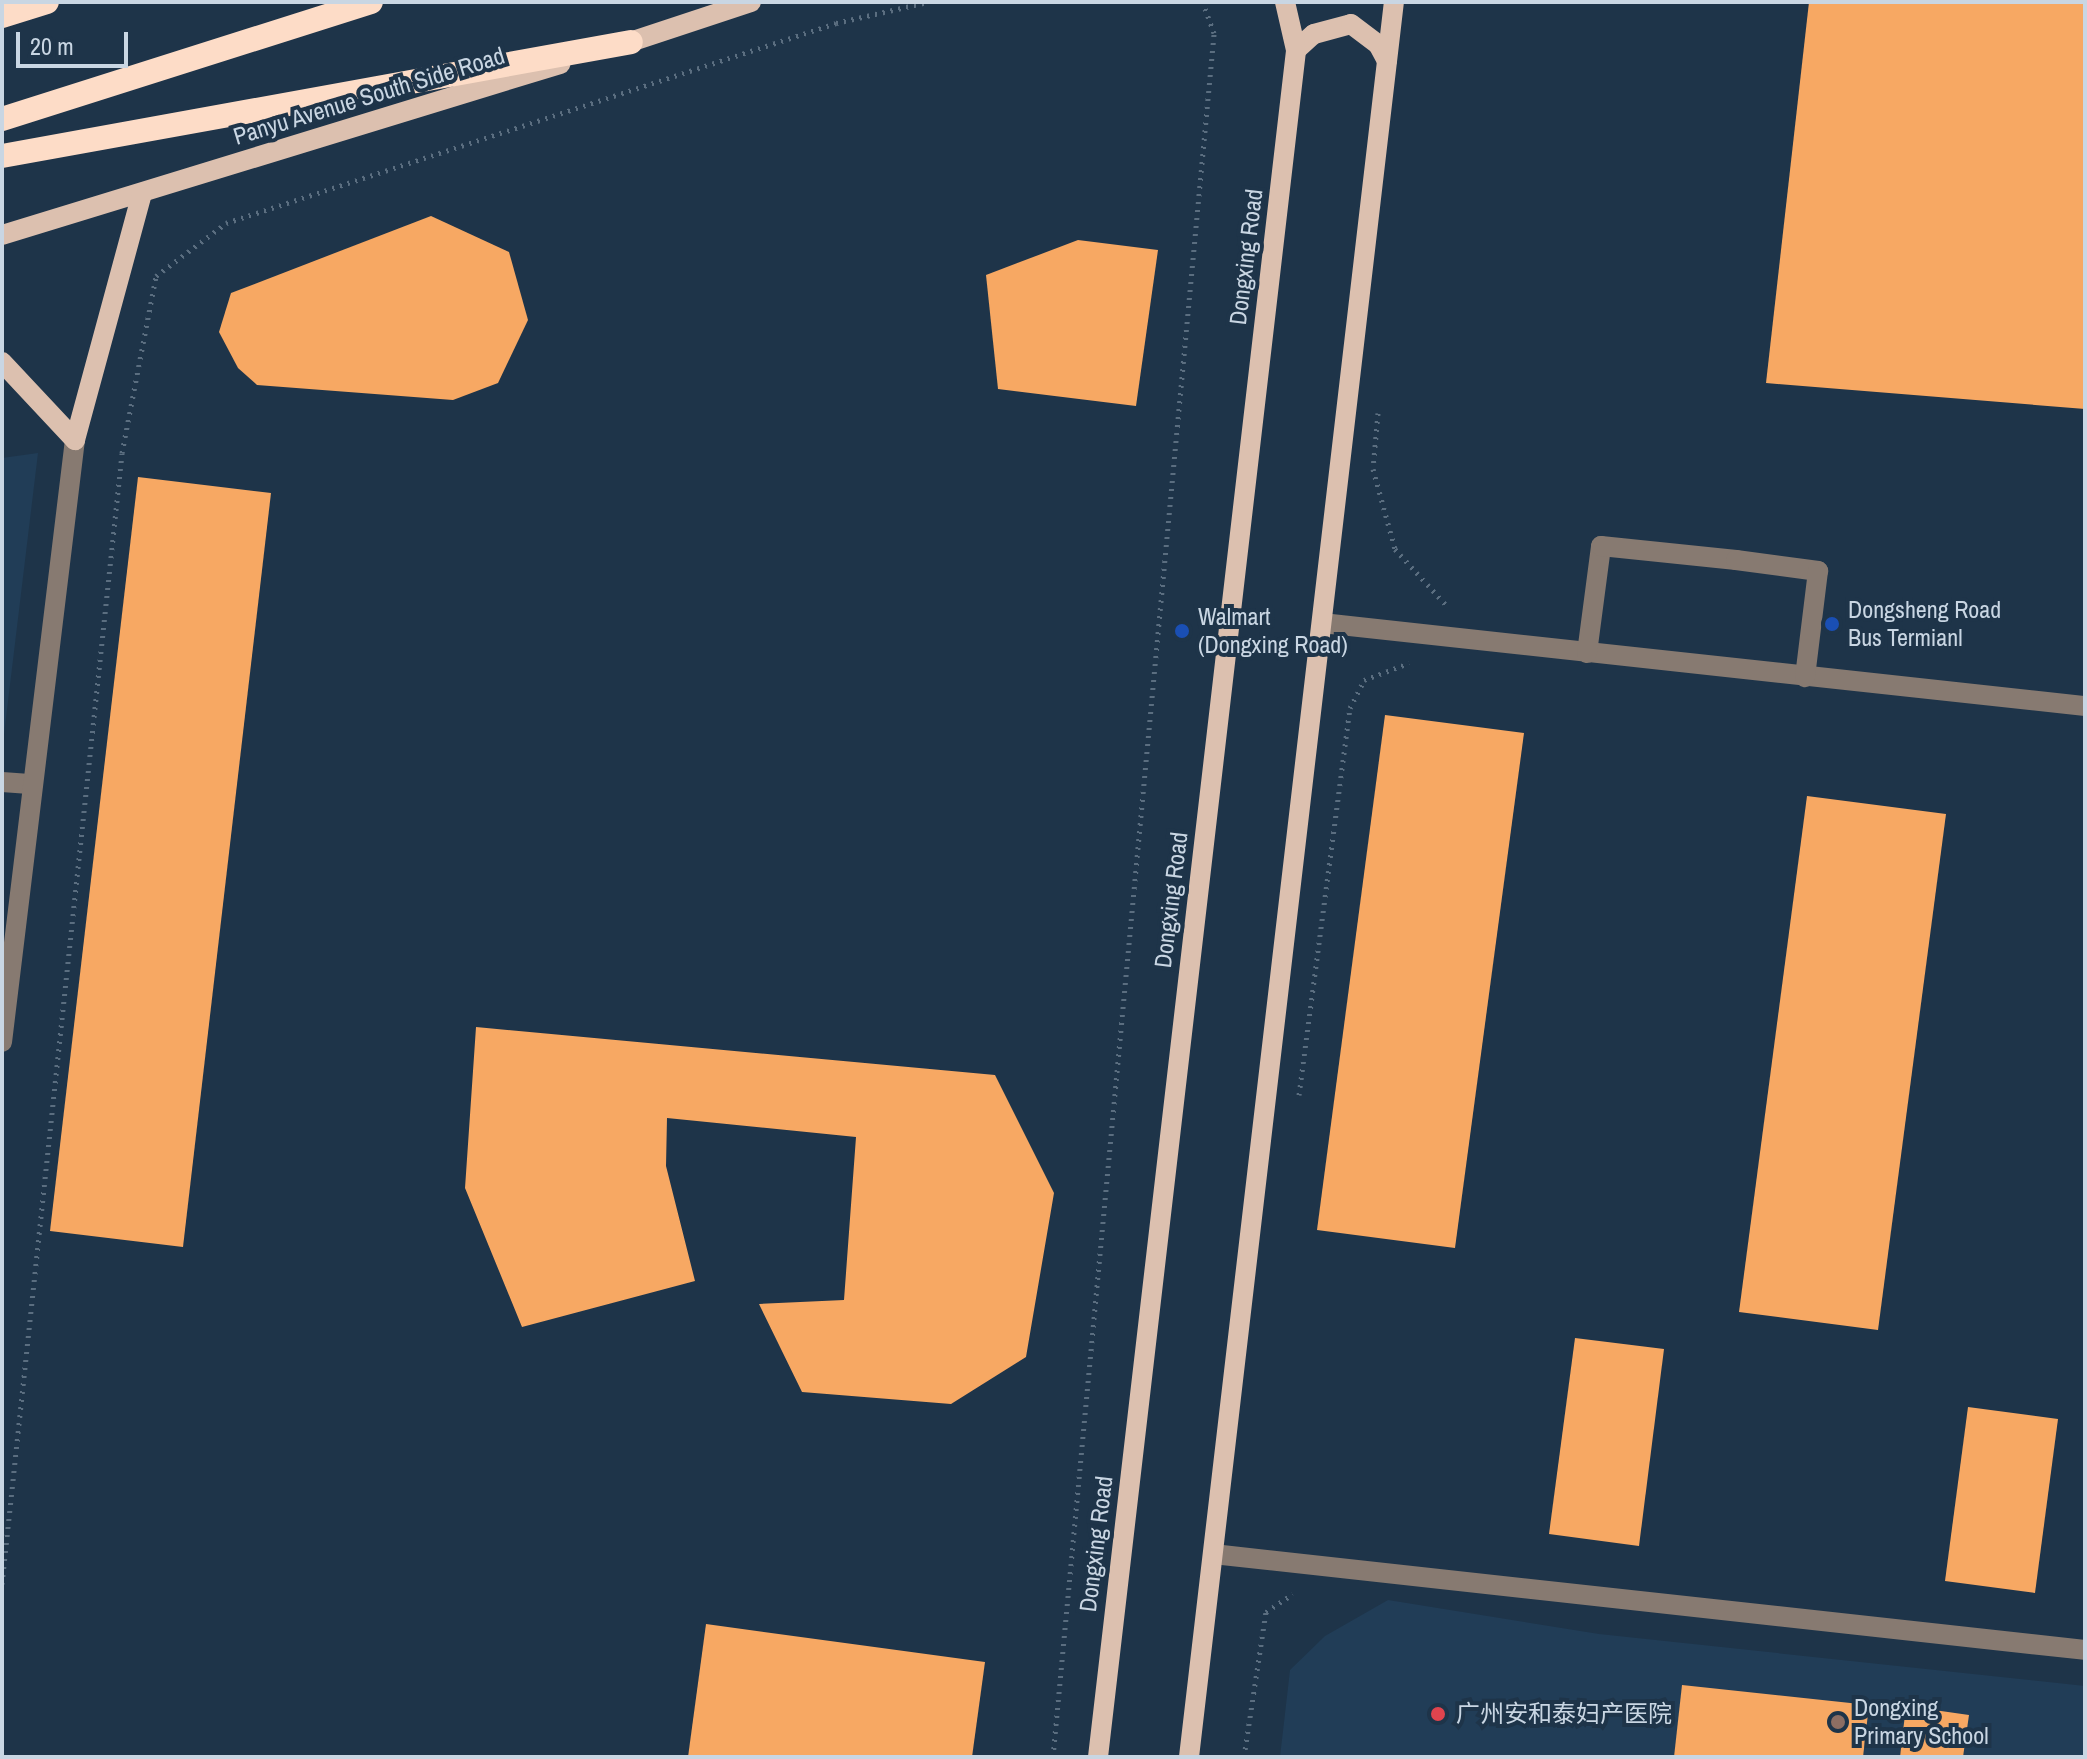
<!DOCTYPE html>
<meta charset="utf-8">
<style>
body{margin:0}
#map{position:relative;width:2087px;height:1759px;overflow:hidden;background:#1e3449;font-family:"Archivo Narrow","Noto Sans SC",sans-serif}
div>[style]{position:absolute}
.built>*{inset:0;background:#213d57}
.building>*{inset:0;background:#f7a863}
.path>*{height:5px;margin-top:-2.5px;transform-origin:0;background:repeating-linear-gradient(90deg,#5b6e80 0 2px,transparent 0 8px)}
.minor>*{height:20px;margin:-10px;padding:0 10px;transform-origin:10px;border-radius:10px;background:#877a71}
.major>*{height:20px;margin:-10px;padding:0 10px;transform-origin:10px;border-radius:10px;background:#dcc0af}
.highway>*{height:24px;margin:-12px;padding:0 12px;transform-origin:12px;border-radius:12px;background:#fddcc7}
.dots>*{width:22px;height:22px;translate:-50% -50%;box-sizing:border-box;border:4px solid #1e3449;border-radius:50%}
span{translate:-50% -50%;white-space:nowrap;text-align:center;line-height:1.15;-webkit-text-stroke:8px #1e3449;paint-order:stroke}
.street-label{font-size:24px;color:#c9d6e3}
.poi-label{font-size:24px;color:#c9d6e3}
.left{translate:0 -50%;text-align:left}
.frame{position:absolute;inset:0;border:4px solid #c9d6e3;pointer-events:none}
.scale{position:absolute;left:16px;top:32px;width:112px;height:36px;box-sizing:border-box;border:4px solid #c9d6e3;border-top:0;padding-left:10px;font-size:24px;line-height:28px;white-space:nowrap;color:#c9d6e3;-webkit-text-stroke:6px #1e3449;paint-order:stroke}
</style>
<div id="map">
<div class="built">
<div style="clip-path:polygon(38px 453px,2px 751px,2px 458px)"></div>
<div style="clip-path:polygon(1388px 1600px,1599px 1634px,2085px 1686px,2085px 1757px,1280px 1757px,1290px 1670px,1325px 1636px)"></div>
</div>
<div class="building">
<div style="clip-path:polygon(1809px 2px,2085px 2px,2085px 409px,1766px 383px)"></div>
<div style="clip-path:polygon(431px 216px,509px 252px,528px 320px,498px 383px,453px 400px,257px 385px,238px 368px,219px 332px,231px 293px)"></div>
<div style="clip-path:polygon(1078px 240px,1158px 250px,1136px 406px,998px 389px,986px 275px)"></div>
<div style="clip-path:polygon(138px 477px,271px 493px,183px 1247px,50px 1231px)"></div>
<div style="clip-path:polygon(1385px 715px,1524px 733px,1455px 1248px,1317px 1230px)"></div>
<div style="clip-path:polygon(1807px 796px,1946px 814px,1878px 1330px,1739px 1312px)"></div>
<div style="clip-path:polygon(476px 1027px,995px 1075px,1054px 1193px,1026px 1357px,951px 1404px,802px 1392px,759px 1304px,844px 1300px,856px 1137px,667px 1118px,666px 1166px,695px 1281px,522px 1327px,465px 1188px)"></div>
<div style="clip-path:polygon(1575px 1338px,1664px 1349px,1639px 1546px,1549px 1534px)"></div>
<div style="clip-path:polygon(1968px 1407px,2058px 1419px,2035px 1593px,1945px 1581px)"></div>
<div style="clip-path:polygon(706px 1624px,985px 1662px,972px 1757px,688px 1757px)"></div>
<div style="clip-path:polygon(1682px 1685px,1869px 1705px,1863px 1757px,1674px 1757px)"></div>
<div style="clip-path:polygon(1906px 1706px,1969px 1715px,1963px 1757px,1900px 1757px)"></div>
</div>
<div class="path">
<div style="left:1378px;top:413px;width:56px;rotate:95.1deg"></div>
<div style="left:1373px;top:469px;width:83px;rotate:74.6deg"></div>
<div style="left:1395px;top:549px;width:79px;rotate:47.6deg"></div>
<div style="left:1299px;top:1095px;width:390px;rotate:-82.5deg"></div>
<div style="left:1350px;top:708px;width:31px;rotate:-63deg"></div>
<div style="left:1364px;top:680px;width:48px;rotate:-20.7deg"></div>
<div style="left:2px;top:1584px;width:1137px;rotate:-83.94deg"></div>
<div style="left:122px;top:453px;width:180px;rotate:-79.1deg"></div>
<div style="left:156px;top:276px;width:88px;rotate:-37.1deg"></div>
<div style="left:226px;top:223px;width:642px;rotate:-18.15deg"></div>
<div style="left:836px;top:23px;width:94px;rotate:-12.9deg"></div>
<div style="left:1053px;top:1757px;width:1732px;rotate:-84.66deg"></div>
<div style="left:1214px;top:33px;width:33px;rotate:-110deg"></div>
<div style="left:1244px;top:1757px;width:147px;rotate:-81.4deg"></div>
<div style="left:1266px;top:1612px;width:32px;rotate:-34deg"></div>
</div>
<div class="minor">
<div style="left:1322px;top:623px;width:768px;rotate:6.21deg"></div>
<div style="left:1587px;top:653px;width:108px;rotate:-82.5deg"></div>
<div style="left:1601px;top:546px;width:136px;rotate:5.9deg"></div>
<div style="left:1736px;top:560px;width:83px;rotate:7.6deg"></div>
<div style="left:1818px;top:571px;width:107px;rotate:97deg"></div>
<div style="left:2px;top:782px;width:31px;rotate:4deg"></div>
<div style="left:2px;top:1042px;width:606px;rotate:-83.09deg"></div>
<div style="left:1213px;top:1554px;width:877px;rotate:6.28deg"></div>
</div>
<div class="major">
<div style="left:618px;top:46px;width:140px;rotate:-18.3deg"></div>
<div style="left:1296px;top:50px;width:24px;rotate:-42deg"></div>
<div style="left:1314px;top:34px;width:38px;rotate:-15deg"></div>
<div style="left:1351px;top:24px;width:34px;rotate:37deg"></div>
<div style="left:1378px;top:44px;width:19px;rotate:62deg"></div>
<div style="left:2px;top:235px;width:584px;rotate:-17.04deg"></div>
<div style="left:2px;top:362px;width:107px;rotate:46.9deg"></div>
<div style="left:75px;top:440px;width:256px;rotate:-74.8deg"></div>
<div style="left:1098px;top:1757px;width:1718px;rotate:-83.38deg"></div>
<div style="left:1296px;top:50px;width:49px;rotate:-102.9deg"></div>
<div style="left:1189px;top:1757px;width:1767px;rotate:-83.34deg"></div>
</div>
<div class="highway">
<div style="left:2px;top:16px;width:47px;rotate:-17.3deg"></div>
<div style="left:2px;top:119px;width:387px;rotate:-17.6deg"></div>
<div style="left:2px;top:156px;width:639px;rotate:-10.27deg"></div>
</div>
<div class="dots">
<div style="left:1832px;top:624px;background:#1a4fb4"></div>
<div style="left:1182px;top:631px;background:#1a4fb4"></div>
<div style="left:1438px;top:1714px;background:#e0444e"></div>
<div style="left:1838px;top:1722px;background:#8d6e63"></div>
</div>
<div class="street-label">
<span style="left:369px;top:96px;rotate:-17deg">Panyu Avenue South Side Road</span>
<span style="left:1246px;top:257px;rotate:-83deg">Dongxing Road</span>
<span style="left:1171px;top:900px;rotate:-83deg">Dongxing Road</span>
<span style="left:1096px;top:1544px;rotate:-83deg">Dongxing Road</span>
</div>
<div class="poi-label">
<span class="left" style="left:1848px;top:624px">Dongsheng Road<br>Bus Termianl</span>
<span class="left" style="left:1198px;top:631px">Walmart<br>(Dongxing Road)</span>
<span class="left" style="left:1854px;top:1722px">Dongxing<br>Primary School</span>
<span class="left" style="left:1456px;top:1714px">广州安和泰妇产医院</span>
</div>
<div class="frame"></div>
<div class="scale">20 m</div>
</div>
